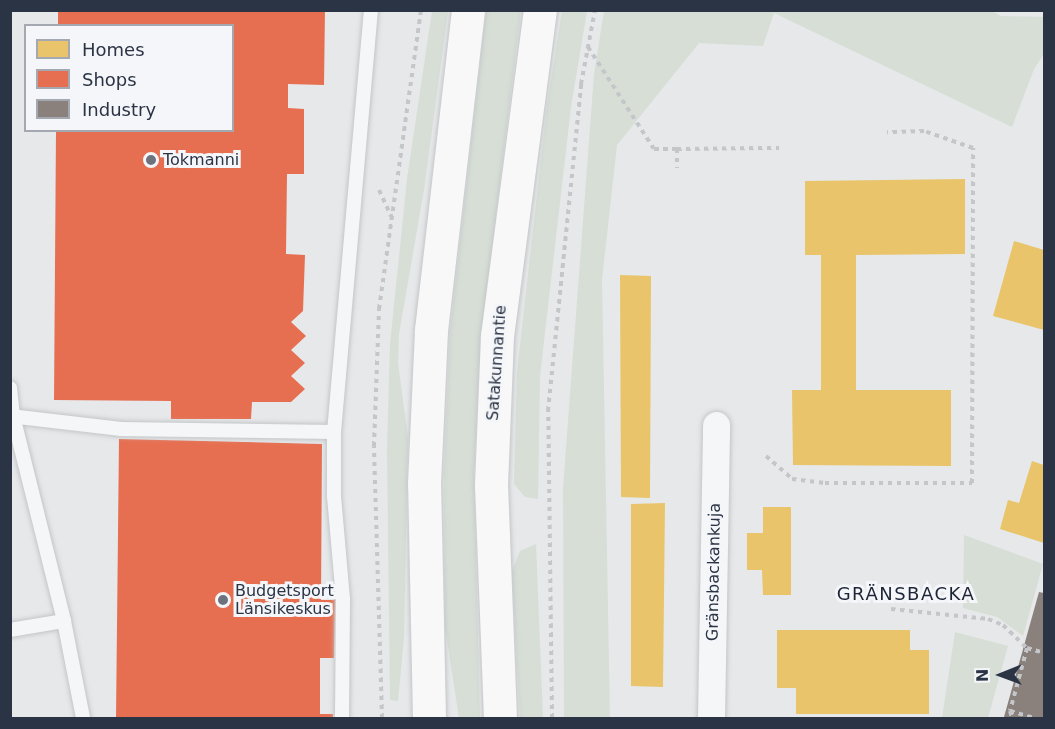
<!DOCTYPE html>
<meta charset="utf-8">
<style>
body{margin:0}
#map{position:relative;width:1055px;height:729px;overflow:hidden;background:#e6e8ea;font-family:"DejaVu Sans",sans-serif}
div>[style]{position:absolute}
.green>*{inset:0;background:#d6ded6}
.homes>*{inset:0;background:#e9c46a}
.shops>*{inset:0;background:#e76f51}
.industry>*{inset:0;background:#8a817c}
.path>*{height:4px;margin-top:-2px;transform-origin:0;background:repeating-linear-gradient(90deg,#c5c6ca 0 4.5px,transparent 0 9px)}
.roads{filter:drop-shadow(0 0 2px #c4c6c8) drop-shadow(0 0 2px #c4c6c8)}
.service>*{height:14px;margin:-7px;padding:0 7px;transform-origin:7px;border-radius:7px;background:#f5f6f7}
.minor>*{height:27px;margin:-13.5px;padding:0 13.5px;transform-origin:13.5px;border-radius:13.5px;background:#f5f6f7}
.secondary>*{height:33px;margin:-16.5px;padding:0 16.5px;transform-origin:16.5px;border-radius:16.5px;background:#f8f8f8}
.dots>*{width:16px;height:16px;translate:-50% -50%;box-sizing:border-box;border:3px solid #f4f6f9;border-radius:50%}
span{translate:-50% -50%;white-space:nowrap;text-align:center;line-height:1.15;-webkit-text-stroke:6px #f4f6f9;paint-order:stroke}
.poi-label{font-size:16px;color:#2b3445}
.left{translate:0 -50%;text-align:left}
.street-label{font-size:16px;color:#2b3445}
.neighbourhood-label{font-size:18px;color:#1d2536;letter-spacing:1.5px}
.frame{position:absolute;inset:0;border:12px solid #2b3445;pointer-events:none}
.legend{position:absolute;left:24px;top:24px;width:210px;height:108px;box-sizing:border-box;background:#f4f6f9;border:2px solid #a4a8b1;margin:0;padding:8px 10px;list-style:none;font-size:18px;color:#2b3445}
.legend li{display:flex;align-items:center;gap:12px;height:30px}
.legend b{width:30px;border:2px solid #a4a8b1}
.north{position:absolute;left:971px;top:645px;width:60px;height:60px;-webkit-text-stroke:4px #f4f6f9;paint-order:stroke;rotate:269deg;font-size:16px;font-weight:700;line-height:24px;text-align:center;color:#2b3445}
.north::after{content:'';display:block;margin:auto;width:21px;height:27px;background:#2b3445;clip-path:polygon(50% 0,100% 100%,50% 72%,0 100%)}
</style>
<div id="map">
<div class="green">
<div style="clip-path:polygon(990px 10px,1001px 16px,1044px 17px,1044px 54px,1034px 69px,1012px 127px,774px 13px,763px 46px,699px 43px,617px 145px,602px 280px,610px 718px,564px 718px,563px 488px,594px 74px,604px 11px)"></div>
<div style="clip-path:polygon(432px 11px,448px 11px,424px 190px,399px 334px,398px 363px,408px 437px,404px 638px,398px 701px,390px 700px,387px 449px,390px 344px,407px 179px)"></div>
<div style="clip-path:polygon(486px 11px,521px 11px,481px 336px,474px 476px,480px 718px,459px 718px,445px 627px,444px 473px,450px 332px)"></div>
<div style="clip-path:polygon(562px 11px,587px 11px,571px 107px,540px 376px,538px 499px,525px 497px,514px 484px,517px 372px,547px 106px)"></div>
<div style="clip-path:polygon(964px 535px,1043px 564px,1023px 636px,997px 617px,963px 608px)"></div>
<div style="clip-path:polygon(536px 544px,543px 718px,520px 718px,512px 571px,520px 551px)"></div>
<div style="clip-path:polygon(955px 632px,1008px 646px,988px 718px,942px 718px)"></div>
</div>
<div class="homes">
<div style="clip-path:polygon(965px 179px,965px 254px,856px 255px,856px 390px,951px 390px,951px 466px,793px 465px,792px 390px,821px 390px,821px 255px,805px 255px,805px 181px)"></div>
<div style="clip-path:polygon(1014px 241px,1044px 250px,1044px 330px,993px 316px)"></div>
<div style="clip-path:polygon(620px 275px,651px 276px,650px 498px,621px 497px)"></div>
<div style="clip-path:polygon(1032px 461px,1044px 465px,1044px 543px,1000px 529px,1008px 500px,1019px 503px)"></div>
<div style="clip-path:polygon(665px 503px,663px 687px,631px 686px,631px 504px)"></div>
<div style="clip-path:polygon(763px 507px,791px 507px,791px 595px,763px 595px,762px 570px,747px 570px,747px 533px,763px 533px)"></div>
<div style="clip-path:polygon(777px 630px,910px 630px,910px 650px,929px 650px,929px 714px,796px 714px,796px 688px,777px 688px)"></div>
</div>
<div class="shops">
<div style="clip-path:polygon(58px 10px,325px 10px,324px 85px,288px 84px,288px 108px,304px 109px,304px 174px,287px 174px,286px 254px,305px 255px,303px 311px,291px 322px,306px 336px,291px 350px,305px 363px,291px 376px,305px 389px,291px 402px,252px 402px,251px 419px,171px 419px,171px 401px,54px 400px,56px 130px,232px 130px,232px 26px,58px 26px)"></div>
<div style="clip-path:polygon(119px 439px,322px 444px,321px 600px,335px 600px,334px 658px,320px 658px,320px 714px,333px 714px,333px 718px,116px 718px)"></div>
</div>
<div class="industry">
<div style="clip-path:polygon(1039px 592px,1044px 593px,1044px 718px,1010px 718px,1004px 717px)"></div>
</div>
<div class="path">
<div style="left:588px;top:47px;width:121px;rotate:57.1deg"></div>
<div style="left:654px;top:149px;width:23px"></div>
<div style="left:677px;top:149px;width:19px;rotate:90deg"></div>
<div style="left:677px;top:149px;width:102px;rotate:-0.6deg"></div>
<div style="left:379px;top:190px;width:29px;rotate:65deg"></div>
<div style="left:766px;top:456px;width:35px;rotate:41deg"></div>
<div style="left:792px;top:479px;width:33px;rotate:7deg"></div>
<div style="left:825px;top:483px;width:147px"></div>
<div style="left:972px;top:483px;width:335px;rotate:-89.8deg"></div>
<div style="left:973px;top:148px;width:52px;rotate:-160.9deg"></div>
<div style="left:924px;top:131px;width:37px;rotate:178deg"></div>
<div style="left:891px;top:609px;width:98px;rotate:5.9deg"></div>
<div style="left:988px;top:619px;width:16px;rotate:22deg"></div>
<div style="left:1003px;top:625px;width:33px;rotate:44deg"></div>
<div style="left:1027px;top:648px;width:18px;rotate:16deg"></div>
<div style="left:1027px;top:648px;width:65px;rotate:105.1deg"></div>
<div style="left:1010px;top:711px;width:26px;rotate:16deg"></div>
<div style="left:1010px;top:711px;width:7px;rotate:74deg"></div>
<div style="left:382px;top:718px;width:272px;rotate:-91.7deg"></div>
<div style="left:374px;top:446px;width:137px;rotate:-87.9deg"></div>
<div style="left:379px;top:309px;width:302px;rotate:-82deg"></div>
<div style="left:552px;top:718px;width:307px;rotate:-90.7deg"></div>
<div style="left:548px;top:411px;width:329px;rotate:-84.2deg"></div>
<div style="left:581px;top:84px;width:75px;rotate:-79.3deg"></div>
</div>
<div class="roads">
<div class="service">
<div style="left:10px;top:388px;width:28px;rotate:84deg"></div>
<div style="left:13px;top:416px;width:211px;rotate:76deg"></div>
<div style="left:10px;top:416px;width:112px;rotate:6.7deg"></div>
<div style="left:121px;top:429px;width:213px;rotate:0.8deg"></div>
<div style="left:10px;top:630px;width:55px;rotate:-9.5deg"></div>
<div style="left:64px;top:621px;width:99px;rotate:78.9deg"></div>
<div style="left:342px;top:718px;width:119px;rotate:-89.5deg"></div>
<div style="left:343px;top:599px;width:102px;rotate:-95deg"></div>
<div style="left:334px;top:497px;width:65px;rotate:-90deg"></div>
<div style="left:334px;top:432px;width:424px;rotate:-85deg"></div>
</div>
<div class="minor">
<div style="left:711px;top:718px;width:293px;rotate:-89deg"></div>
</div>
<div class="secondary">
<div style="left:429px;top:718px;width:234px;rotate:-91.2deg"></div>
<div style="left:424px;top:484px;width:154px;rotate:-87.4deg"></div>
<div style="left:431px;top:330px;width:322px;rotate:-83.4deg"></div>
<div style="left:500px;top:718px;width:233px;rotate:-92.2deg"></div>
<div style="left:491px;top:485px;width:149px;rotate:-87.7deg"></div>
<div style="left:497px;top:336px;width:329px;rotate:-82.5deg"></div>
</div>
</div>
<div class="dots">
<div style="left:151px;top:160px;background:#6c737f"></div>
<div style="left:223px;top:600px;background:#6c737f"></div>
</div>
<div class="poi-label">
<span class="left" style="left:163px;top:160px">Tokmanni</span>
<span class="left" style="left:235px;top:600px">Budgetsport<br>Länsikeskus</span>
</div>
<div class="street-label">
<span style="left:497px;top:363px;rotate:-86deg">Satakunnantie</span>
<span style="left:714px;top:572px;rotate:-89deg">Gränsbackankuja</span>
</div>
<div class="neighbourhood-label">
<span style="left:906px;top:594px">GRÄNSBACKA</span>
</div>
<div class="frame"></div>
<ul class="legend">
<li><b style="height:16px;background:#e9c46a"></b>Homes</li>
<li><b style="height:16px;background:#e76f51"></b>Shops</li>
<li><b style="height:16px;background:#8a817c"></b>Industry</li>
</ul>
<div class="north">N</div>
</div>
